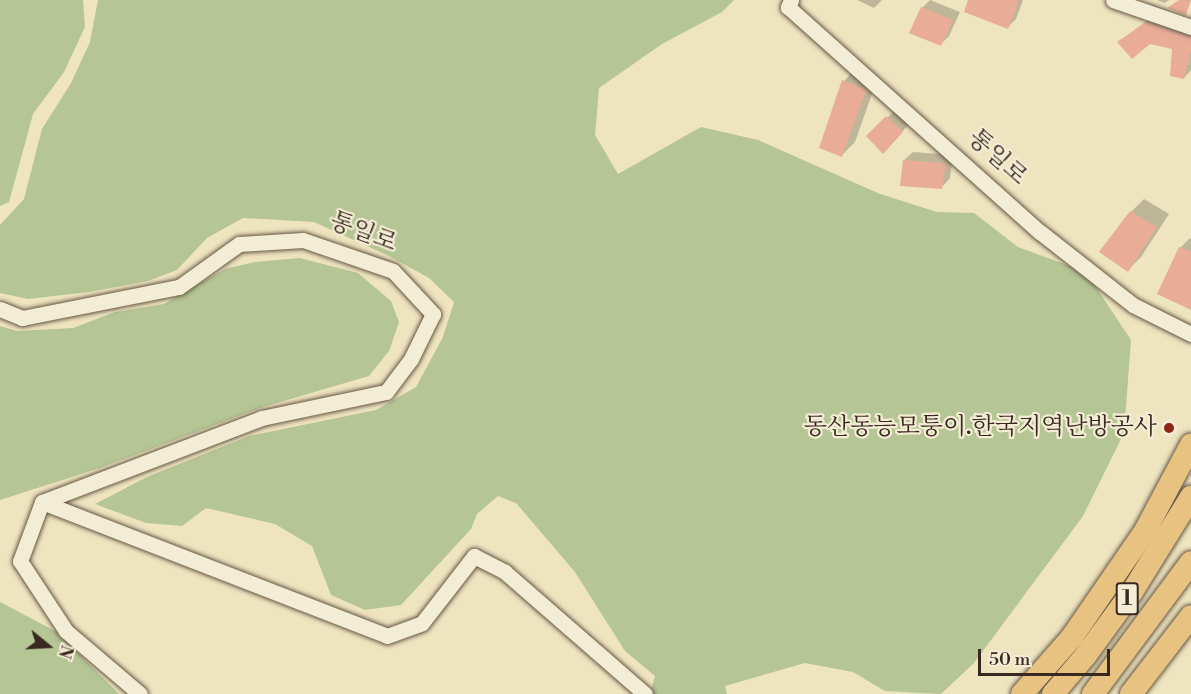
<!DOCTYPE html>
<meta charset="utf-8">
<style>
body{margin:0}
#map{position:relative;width:1191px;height:694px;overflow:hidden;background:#eee4bf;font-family:"Libre Bodoni","Noto Serif KR",serif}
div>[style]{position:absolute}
.green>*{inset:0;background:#b5c595}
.shadow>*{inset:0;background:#0003}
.building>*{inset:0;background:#e8ac97}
.roads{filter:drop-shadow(0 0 2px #665747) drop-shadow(0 0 2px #665747)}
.street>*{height:15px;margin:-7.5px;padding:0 7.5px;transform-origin:7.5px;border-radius:7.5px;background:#f4edd5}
.primary>*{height:22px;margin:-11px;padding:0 11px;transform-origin:11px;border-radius:11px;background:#e7c280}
.dots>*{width:16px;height:16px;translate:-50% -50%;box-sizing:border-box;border:3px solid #f4edd5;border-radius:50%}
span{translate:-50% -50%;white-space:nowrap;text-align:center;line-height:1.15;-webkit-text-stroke:4.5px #f4edd5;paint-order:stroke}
.shield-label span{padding:2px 4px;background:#f4edd5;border:2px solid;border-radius:4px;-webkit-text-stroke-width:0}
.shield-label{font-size:22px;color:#39281f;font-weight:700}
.street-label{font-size:24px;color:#39281f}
.poi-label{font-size:24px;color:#39281f}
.right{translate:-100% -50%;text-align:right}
.north{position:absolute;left:18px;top:616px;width:60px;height:60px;-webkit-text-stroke:4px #f4edd5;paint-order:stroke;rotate:108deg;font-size:16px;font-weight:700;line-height:24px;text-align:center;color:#39281f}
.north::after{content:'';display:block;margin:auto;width:21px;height:27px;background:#39281f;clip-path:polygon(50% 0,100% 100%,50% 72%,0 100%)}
.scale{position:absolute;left:978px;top:649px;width:132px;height:27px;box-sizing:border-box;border:3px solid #39281f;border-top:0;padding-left:8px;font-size:18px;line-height:21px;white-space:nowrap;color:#39281f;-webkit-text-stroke:4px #f4edd5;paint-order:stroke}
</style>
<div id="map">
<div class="green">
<div style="clip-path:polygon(0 0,83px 0,85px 27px,64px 72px,33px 114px,9px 202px,0 206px)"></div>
<div style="clip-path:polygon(98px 0,734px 0,722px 12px,662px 44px,599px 88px,595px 135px,618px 174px,701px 127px,758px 140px,880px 194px,937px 212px,974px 213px,1018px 247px,1086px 272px,1131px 340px,1124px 433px,1083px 516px,974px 663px,941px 694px,885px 691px,853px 672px,805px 663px,725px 686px,727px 694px,650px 694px,655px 676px,625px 651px,575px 572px,516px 503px,498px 496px,477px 514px,471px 529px,401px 605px,365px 610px,331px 595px,312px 546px,275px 524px,206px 508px,182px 526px,146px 523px,95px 504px,147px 477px,249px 436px,376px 410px,416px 387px,443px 337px,454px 302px,429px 278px,389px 256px,314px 222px,243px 218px,207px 238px,177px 270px,148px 281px,89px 292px,28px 299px,0 293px,0 225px,24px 199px,42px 129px,71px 83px,90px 42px)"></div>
<div style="clip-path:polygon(300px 258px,358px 273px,391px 301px,399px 322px,389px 351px,369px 376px,260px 408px,100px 468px,0 500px,0 326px,17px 331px,73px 328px,115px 312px,164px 304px,225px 269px,255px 262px)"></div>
<div style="clip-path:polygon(0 602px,57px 632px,119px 694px,0 694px)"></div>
</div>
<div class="shadow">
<div style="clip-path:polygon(857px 0,882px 0,874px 8px)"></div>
<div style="clip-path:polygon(930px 0,960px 12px,949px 36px,941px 44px,922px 8px)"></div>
<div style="clip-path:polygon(969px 0,1023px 0,1016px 19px,1008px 27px)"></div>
<div style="clip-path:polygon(1157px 0,1169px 0,1165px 3px)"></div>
<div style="clip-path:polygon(1157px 13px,1191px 25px,1191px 70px,1184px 78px,1174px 48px,1150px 43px,1119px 42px)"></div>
<div style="clip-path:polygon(856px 68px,878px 77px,855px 142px,842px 155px,844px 81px)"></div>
<div style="clip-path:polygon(896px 109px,910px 123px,891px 144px,869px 136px)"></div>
<div style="clip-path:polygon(913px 152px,953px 155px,950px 178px,942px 187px,904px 160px)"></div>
<div style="clip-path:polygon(1144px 199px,1169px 214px,1141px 257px,1128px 270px,1131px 212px)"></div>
<div style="clip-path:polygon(1190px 238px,1191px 239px,1191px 308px,1180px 248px)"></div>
</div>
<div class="building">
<div style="clip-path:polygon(968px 0,1019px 0,1008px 29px,964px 12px)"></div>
<div style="clip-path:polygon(1179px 0,1191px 0,1186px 15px,1167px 8px)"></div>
<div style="clip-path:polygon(921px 7px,953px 20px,941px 46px,909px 33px)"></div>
<div style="clip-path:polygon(1146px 22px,1191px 37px,1191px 51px,1184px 79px,1170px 76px,1172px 49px,1150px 44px,1132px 59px,1117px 42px)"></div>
<div style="clip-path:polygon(842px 80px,866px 90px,842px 157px,819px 148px)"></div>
<div style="clip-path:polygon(886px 116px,903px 132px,883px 154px,866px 136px)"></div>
<div style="clip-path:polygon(903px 160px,946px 163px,942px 189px,900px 186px)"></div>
<div style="clip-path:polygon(1130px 211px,1157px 227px,1128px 272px,1099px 252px)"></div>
<div style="clip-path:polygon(1179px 247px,1191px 252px,1191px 310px,1157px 294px)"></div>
</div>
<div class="roads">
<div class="street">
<div style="left:791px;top:0;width:8px;rotate:113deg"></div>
<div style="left:788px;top:7px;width:338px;rotate:41.8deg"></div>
<div style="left:1040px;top:232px;width:118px;rotate:38.1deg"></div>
<div style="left:1133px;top:305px;width:65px;rotate:26.6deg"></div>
<div style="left:1113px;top:0;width:83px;rotate:19.1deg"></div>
<div style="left:0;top:309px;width:24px;rotate:22deg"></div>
<div style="left:22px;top:318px;width:160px;rotate:-11.2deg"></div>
<div style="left:179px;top:287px;width:74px;rotate:-35.6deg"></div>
<div style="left:239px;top:244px;width:64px;rotate:-3.6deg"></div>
<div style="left:303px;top:240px;width:95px;rotate:19deg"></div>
<div style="left:393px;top:271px;width:59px;rotate:47.1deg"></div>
<div style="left:433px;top:314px;width:50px;rotate:116.1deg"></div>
<div style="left:411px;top:359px;width:41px;rotate:127.1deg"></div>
<div style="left:386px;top:392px;width:127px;rotate:168.2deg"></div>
<div style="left:262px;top:418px;width:235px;rotate:159.1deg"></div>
<div style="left:42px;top:502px;width:63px;rotate:110.4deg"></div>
<div style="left:20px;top:561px;width:84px;rotate:56.7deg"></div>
<div style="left:66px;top:631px;width:97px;rotate:40.4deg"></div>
<div style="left:42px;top:502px;width:370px;rotate:21.2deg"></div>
<div style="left:387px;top:636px;width:37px;rotate:-20deg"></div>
<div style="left:422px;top:623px;width:85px;rotate:-52.2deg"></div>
<div style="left:474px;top:556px;width:35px;rotate:27deg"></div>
<div style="left:505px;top:572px;width:186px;rotate:41.1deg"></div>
</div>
<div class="primary">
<div style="left:1022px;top:694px;width:76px;rotate:-48.7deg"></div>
<div style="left:1072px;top:637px;width:129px;rotate:-55.4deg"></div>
<div style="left:1145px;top:531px;width:98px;rotate:-61.9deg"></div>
<div style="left:1053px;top:694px;width:51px;rotate:-49.8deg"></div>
<div style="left:1086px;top:655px;width:78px;rotate:-53.9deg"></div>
<div style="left:1132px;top:592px;width:112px;rotate:-58.2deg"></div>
<div style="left:1093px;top:694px;width:164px;rotate:-53.4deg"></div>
<div style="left:1131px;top:694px;width:98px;rotate:-52.4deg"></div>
</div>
</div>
<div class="dots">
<div style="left:1169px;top:428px;background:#8f2418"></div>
</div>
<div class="shield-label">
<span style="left:1127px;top:599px">1</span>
</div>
<div class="street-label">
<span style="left:997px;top:158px;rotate:42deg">통일로</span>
<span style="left:363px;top:233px;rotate:21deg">통일로</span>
</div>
<div class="poi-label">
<span class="right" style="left:1157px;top:428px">동산동능모퉁이.한국지역난방공사</span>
</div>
<div class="north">N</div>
<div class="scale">50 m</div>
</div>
